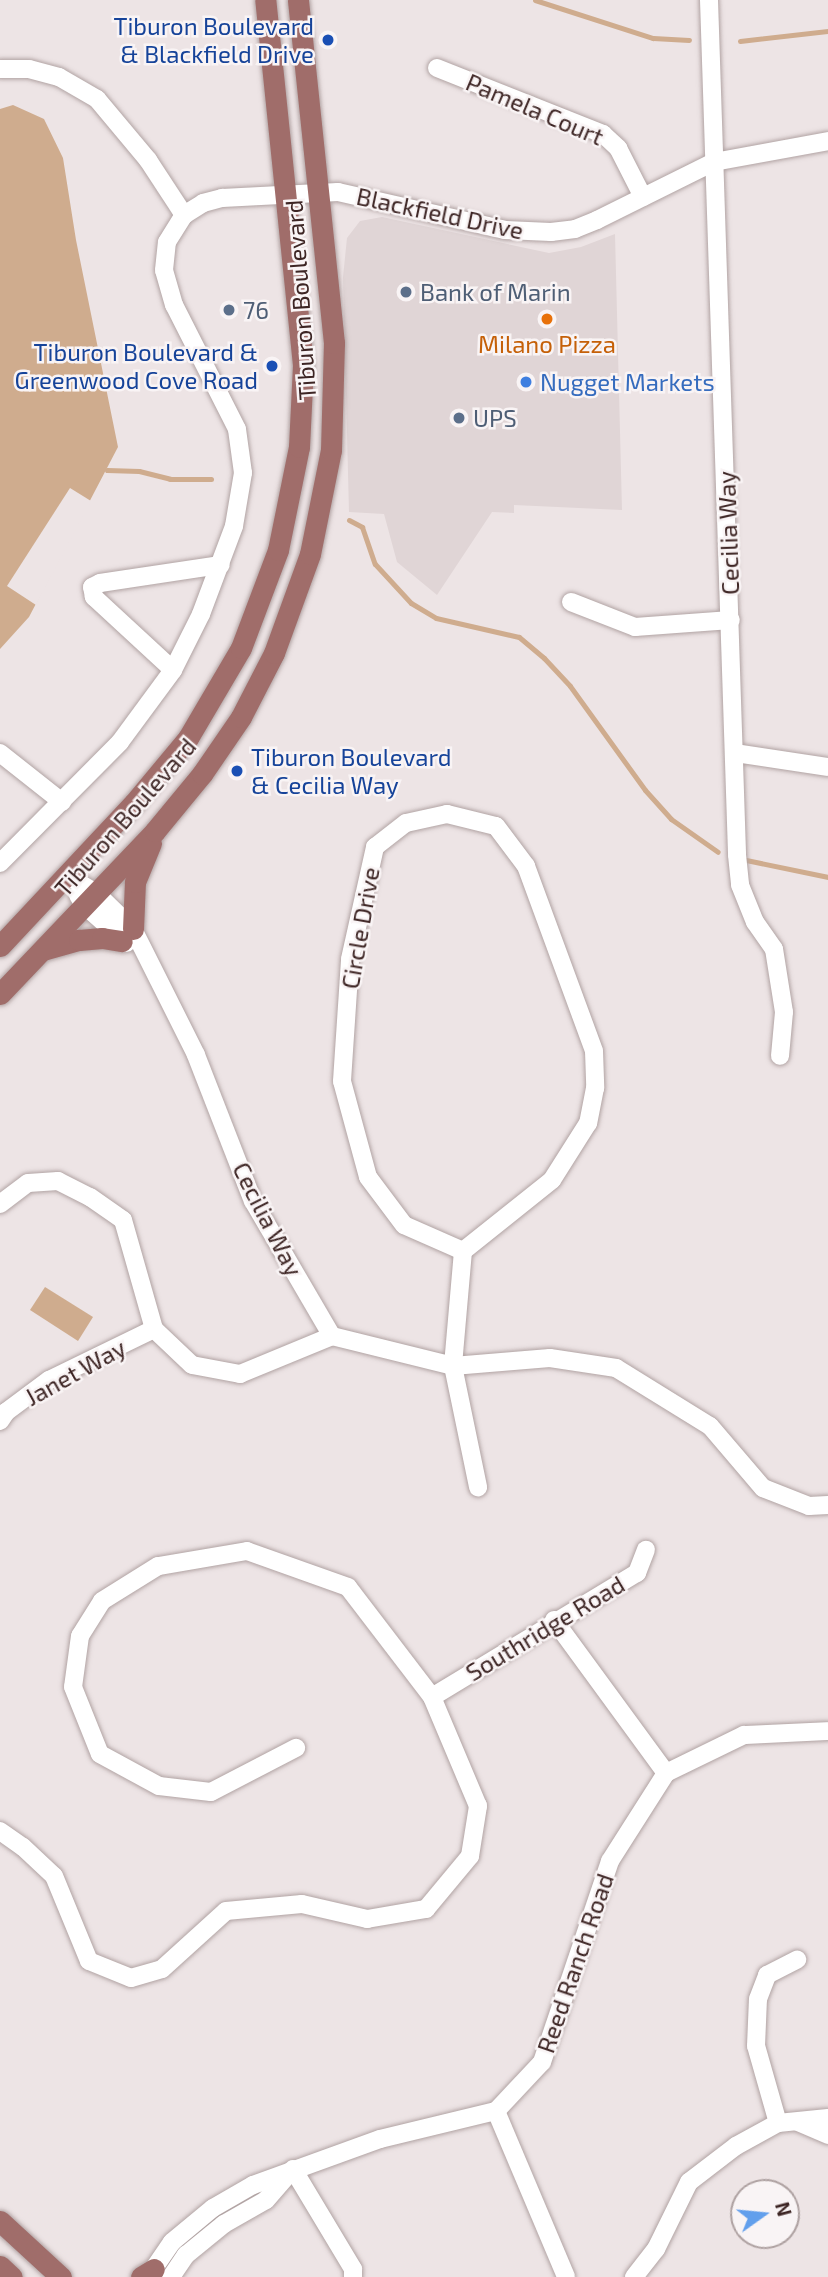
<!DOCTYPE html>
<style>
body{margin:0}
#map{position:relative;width:828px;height:2277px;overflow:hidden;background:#ede4e5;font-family:"Exo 2",sans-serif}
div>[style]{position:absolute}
.built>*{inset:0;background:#e0d5d6}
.water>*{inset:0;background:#cfac8e}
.pier>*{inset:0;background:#ede4e5}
.stream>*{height:5px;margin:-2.5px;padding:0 2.5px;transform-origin:2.5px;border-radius:2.5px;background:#cfac8e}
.roads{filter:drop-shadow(0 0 2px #b1a3a3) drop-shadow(0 0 2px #b1a3a3)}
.minor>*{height:18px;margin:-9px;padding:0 9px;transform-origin:9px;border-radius:9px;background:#fff}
.major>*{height:21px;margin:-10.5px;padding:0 10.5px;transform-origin:10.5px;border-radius:10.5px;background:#a06d6a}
.dots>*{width:19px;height:19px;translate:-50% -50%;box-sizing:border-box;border:4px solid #f9f4f5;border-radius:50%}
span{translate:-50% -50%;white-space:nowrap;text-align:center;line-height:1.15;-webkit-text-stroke:5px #f9f4f5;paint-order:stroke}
.transit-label{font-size:24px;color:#164399}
.right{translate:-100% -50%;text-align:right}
.left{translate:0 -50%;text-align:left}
.street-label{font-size:24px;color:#3d2524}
.service-label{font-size:24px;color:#4e5e75}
.food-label{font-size:24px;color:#c56008}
.shop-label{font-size:24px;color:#366cbe}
.north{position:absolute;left:730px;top:2179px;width:70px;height:70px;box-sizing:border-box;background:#f9f4f5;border:2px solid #aea1a1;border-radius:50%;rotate:75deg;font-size:19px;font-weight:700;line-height:28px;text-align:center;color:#3d2524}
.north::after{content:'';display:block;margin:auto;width:24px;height:32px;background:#629fec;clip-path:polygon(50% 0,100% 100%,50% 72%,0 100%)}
</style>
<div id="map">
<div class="built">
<div style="clip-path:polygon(382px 217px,549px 253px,581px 247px,615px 234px,622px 510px,514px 505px,514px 513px,492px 512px,437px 595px,397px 562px,384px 514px,349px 512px,343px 277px,347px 238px,360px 221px)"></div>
</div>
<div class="water">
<div style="clip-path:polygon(13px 105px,44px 119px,63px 158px,76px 240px,118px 447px,29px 617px,0 649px,0 109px)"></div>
<div style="clip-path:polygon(45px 1287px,93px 1317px,78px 1341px,30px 1310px)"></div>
</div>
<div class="pier">
<div style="clip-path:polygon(70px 488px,91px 501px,36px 605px,7px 586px)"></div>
</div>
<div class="stream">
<div style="left:535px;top:0;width:124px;rotate:17.9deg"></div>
<div style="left:653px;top:38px;width:36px;rotate:3deg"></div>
<div style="left:740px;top:41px;width:89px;rotate:-6.5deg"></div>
<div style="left:107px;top:470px;width:32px;rotate:2deg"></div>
<div style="left:139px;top:471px;width:32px;rotate:14deg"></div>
<div style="left:170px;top:479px;width:41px"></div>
<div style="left:349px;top:520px;width:15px;rotate:28deg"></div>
<div style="left:362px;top:527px;width:39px;rotate:71deg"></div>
<div style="left:375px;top:564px;width:53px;rotate:47.3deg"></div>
<div style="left:411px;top:603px;width:29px;rotate:31deg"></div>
<div style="left:436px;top:618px;width:85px;rotate:12.9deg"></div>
<div style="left:519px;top:637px;width:33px;rotate:40deg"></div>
<div style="left:544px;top:658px;width:38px;rotate:47deg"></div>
<div style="left:570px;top:686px;width:128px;rotate:54.2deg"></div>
<div style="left:645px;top:790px;width:39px;rotate:48deg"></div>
<div style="left:671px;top:819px;width:57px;rotate:35.1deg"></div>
<div style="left:746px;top:860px;width:84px;rotate:11.7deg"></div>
</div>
<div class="roads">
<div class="minor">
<div style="left:709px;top:0;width:855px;rotate:88.12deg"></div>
<div style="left:737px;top:855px;width:30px;rotate:84deg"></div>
<div style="left:740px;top:885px;width:40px;rotate:68deg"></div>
<div style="left:755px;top:922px;width:33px;rotate:55deg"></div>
<div style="left:774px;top:949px;width:64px;rotate:81deg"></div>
<div style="left:784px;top:1012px;width:44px;rotate:95.2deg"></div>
<div style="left:437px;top:68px;width:179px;rotate:21.7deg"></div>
<div style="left:603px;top:134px;width:21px;rotate:43deg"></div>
<div style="left:618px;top:148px;width:55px;rotate:63deg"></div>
<div style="left:0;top:69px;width:29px"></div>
<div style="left:29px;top:69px;width:31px;rotate:15deg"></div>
<div style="left:59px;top:77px;width:44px;rotate:30.1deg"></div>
<div style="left:97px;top:99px;width:80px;rotate:50.1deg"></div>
<div style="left:148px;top:160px;width:66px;rotate:56.8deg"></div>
<div style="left:571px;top:602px;width:69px;rotate:21.3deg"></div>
<div style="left:635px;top:627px;width:96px;rotate:-4.2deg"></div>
<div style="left:173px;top:670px;width:108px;rotate:-137.3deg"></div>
<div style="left:94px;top:597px;width:10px;rotate:-101deg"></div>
<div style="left:92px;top:587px;width:9px;rotate:-27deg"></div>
<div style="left:100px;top:583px;width:122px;rotate:-8.5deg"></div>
<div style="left:0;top:753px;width:79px;rotate:38.3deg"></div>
<div style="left:735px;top:753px;width:94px;rotate:8.6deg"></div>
<div style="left:447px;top:814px;width:50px;rotate:13.8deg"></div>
<div style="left:496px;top:826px;width:50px;rotate:53.1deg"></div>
<div style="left:526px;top:866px;width:197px;rotate:69.8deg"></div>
<div style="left:594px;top:1051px;width:37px;rotate:88deg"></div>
<div style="left:595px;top:1088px;width:36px;rotate:101deg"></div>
<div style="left:588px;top:1123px;width:67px;rotate:122.3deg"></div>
<div style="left:552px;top:1180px;width:114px;rotate:141.4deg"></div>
<div style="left:463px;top:1251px;width:64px;rotate:-156.2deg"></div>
<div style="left:404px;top:1225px;width:60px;rotate:-126.9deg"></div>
<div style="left:368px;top:1177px;width:99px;rotate:-105.2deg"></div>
<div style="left:342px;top:1081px;width:122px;rotate:-86.2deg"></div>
<div style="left:350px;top:959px;width:115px;rotate:-77.4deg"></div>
<div style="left:375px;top:847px;width:39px;rotate:-38deg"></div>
<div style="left:406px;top:823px;width:42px;rotate:-12.4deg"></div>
<div style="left:0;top:863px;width:170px;rotate:-45.2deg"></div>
<div style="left:120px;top:742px;width:89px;rotate:-53.6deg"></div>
<div style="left:173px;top:670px;width:63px;rotate:-63.4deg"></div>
<div style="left:201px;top:614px;width:94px;rotate:-69.4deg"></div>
<div style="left:234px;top:526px;width:54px;rotate:-80.4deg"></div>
<div style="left:243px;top:473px;width:44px;rotate:-97.8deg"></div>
<div style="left:237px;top:429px;width:139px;rotate:-116.9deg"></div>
<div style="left:174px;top:305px;width:36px;rotate:-106deg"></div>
<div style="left:164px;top:270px;width:28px;rotate:-84deg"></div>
<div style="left:167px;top:242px;width:32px;rotate:-58deg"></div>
<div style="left:184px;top:215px;width:22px;rotate:-32deg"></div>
<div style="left:203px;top:203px;width:20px;rotate:-15deg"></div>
<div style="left:222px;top:198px;width:116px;rotate:-3deg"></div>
<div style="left:338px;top:192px;width:171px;rotate:12.8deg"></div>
<div style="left:505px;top:230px;width:46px;rotate:2.5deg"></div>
<div style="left:551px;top:232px;width:24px;rotate:-7deg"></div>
<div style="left:575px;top:229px;width:24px;rotate:-22deg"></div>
<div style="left:597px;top:220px;width:131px;rotate:-26.4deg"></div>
<div style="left:714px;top:162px;width:116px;rotate:-10.4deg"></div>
<div style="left:66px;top:875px;width:35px;rotate:31deg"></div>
<div style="left:96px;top:893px;width:52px;rotate:44.2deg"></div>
<div style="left:133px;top:929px;width:141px;rotate:63.4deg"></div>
<div style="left:196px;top:1055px;width:157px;rotate:68.7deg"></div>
<div style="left:253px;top:1201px;width:156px;rotate:59.7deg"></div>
<div style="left:332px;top:1336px;width:125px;rotate:13.9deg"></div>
<div style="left:453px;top:1366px;width:97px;rotate:-4.7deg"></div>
<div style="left:550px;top:1358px;width:67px;rotate:8.6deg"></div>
<div style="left:616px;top:1368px;width:110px;rotate:31.7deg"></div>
<div style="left:710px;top:1426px;width:82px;rotate:49.5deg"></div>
<div style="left:763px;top:1488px;width:49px;rotate:21.4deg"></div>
<div style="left:809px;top:1506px;width:19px;rotate:-3deg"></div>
<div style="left:78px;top:895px;width:12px;rotate:59deg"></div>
<div style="left:84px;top:905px;width:57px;rotate:41.5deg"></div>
<div style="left:0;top:1204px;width:35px;rotate:-37deg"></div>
<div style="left:28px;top:1183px;width:30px;rotate:-4deg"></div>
<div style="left:58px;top:1181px;width:36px;rotate:27deg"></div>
<div style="left:90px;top:1197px;width:40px;rotate:34.9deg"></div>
<div style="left:123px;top:1220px;width:113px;rotate:74.1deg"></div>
<div style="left:154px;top:1329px;width:52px;rotate:43.5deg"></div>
<div style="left:192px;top:1365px;width:49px;rotate:10.6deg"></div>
<div style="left:240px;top:1374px;width:100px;rotate:-22.4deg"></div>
<div style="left:463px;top:1251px;width:115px;rotate:95deg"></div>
<div style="left:453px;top:1366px;width:124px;rotate:78.3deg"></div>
<div style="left:0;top:1421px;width:11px;rotate:-56deg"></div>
<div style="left:6px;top:1412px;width:54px;rotate:-36.7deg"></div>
<div style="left:49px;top:1380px;width:117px;rotate:-25.9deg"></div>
<div style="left:554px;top:1620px;width:190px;rotate:53.8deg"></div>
<div style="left:432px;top:1697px;width:240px;rotate:-31.2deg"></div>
<div style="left:637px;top:1573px;width:25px;rotate:-69deg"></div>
<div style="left:0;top:1831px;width:28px;rotate:35deg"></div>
<div style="left:23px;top:1847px;width:42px;rotate:43.1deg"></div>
<div style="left:54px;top:1876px;width:92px;rotate:67.6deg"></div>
<div style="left:89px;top:1961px;width:45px;rotate:22deg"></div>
<div style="left:131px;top:1978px;width:32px;rotate:-16deg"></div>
<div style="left:162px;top:1969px;width:86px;rotate:-42.2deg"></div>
<div style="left:226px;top:1911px;width:76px;rotate:-5.3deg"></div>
<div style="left:302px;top:1904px;width:67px;rotate:13deg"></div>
<div style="left:367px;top:1919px;width:60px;rotate:-9.6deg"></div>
<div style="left:426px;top:1909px;width:69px;rotate:-50.3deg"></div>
<div style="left:470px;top:1856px;width:51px;rotate:-80.9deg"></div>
<div style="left:478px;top:1806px;width:118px;rotate:-112.9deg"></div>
<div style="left:432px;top:1697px;width:138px;rotate:-127.4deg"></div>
<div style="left:348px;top:1587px;width:107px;rotate:-160.4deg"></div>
<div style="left:247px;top:1551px;width:90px;rotate:170.4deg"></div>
<div style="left:158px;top:1566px;width:66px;rotate:148deg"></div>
<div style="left:102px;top:1601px;width:41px;rotate:122.2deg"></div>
<div style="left:80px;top:1636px;width:51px;rotate:97.8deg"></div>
<div style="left:73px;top:1687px;width:72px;rotate:68.1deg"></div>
<div style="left:100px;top:1754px;width:67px;rotate:28.5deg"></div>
<div style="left:159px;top:1786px;width:52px;rotate:6.6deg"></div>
<div style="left:211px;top:1792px;width:96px;rotate:-27.4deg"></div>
<div style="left:496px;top:2111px;width:180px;rotate:67.1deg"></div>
<div style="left:798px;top:2122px;width:33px;rotate:23deg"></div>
<div style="left:778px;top:2123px;width:80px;rotate:-105.9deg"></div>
<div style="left:756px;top:2046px;width:47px;rotate:-87.6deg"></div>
<div style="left:758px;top:1999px;width:26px;rotate:-69deg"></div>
<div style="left:767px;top:1975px;width:34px;rotate:-27deg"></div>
<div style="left:293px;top:2169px;width:117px;rotate:59deg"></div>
<div style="left:353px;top:2269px;width:8px;rotate:90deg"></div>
<div style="left:148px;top:2277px;width:42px;rotate:-55.6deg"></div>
<div style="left:172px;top:2242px;width:53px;rotate:-39.7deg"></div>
<div style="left:213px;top:2208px;width:46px;rotate:-29.9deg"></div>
<div style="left:253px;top:2185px;width:135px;rotate:-19.9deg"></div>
<div style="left:380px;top:2139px;width:119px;rotate:-13.6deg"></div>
<div style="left:496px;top:2111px;width:67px;rotate:-46.8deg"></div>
<div style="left:542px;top:2062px;width:212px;rotate:-71.3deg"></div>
<div style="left:610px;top:1861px;width:104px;rotate:-57.5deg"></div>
<div style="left:666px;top:1773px;width:87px;rotate:-26deg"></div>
<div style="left:744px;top:1735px;width:84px;rotate:-2.7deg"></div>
<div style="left:171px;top:2277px;width:27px;rotate:-56deg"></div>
<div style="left:186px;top:2255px;width:49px;rotate:-39.2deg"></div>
<div style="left:224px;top:2224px;width:48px;rotate:-29.7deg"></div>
<div style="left:266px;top:2200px;width:37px;rotate:-49deg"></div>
<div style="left:634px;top:2277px;width:36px;rotate:-52deg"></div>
<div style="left:656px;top:2249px;width:75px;rotate:-63.8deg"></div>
<div style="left:689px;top:2182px;width:59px;rotate:-37.5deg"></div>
<div style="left:736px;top:2146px;width:48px;rotate:-28.7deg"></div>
<div style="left:778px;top:2123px;width:50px;rotate:-5.7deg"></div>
</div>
<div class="major">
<div style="left:133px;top:929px;width:47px;rotate:-87.6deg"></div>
<div style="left:135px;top:882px;width:42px;rotate:-67.7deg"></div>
<div style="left:0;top:946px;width:196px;rotate:-46.9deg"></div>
<div style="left:134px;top:803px;width:85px;rotate:-50.3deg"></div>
<div style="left:188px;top:738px;width:104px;rotate:-59.5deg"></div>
<div style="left:241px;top:648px;width:105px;rotate:-69.3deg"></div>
<div style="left:278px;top:550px;width:105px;rotate:-78.5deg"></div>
<div style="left:299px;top:447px;width:82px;rotate:-87.2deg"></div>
<div style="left:303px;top:365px;width:367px;rotate:-95.9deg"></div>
<div style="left:43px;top:950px;width:37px;rotate:-16deg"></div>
<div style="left:79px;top:940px;width:23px;rotate:-5deg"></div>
<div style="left:102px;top:938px;width:20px;rotate:9deg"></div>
<div style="left:0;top:994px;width:225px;rotate:-46.4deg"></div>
<div style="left:155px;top:831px;width:74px;rotate:-50.5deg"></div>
<div style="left:202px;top:774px;width:69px;rotate:-55.6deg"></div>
<div style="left:241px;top:717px;width:72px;rotate:-62.7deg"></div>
<div style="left:274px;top:653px;width:105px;rotate:-70deg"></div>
<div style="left:310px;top:554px;width:106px;rotate:-78.6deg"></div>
<div style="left:331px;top:450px;width:107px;rotate:-88.4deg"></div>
<div style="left:334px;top:343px;width:345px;rotate:-96deg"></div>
<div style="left:0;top:2221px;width:83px;rotate:42.6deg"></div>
<div style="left:0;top:2266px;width:16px;rotate:43deg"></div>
<div style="left:141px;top:2277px;width:15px;rotate:-32deg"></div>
</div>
</div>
<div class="dots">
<div style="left:328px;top:40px;background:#1a4fb4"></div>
<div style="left:406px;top:292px;background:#5c6f8a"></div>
<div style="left:229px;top:310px;background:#5c6f8a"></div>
<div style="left:547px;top:319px;background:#e8710a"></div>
<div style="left:272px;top:366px;background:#1a4fb4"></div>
<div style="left:526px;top:382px;background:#3f7fe0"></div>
<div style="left:459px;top:418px;background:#5c6f8a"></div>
<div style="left:237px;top:771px;background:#1a4fb4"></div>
</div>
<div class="transit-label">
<span class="right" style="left:314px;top:40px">Tiburon Boulevard<br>&amp; Blackfield Drive</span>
<span class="right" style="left:258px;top:366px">Tiburon Boulevard &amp;<br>Greenwood Cove Road</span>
<span class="left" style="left:251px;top:771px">Tiburon Boulevard<br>&amp; Cecilia Way</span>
</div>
<div class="street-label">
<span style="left:535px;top:109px;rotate:23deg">Pamela Court</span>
<span style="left:440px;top:213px;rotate:12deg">Blackfield Drive</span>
<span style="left:300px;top:300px;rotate:-94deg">Tiburon Boulevard</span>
<span style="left:728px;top:533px;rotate:-92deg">Cecilia Way</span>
<span style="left:125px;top:817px;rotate:-49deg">Tiburon Boulevard</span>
<span style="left:360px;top:928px;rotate:-80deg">Circle Drive</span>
<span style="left:268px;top:1219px;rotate:63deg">Cecilia Way</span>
<span style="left:75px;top:1372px;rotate:-29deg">Janet Way</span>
<span style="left:545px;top:1628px;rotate:-31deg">Southridge Road</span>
<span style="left:575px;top:1963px;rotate:-71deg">Reed Ranch Road</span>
</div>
<div class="service-label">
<span class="left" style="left:420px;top:292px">Bank of Marin</span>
<span class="left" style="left:243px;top:310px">76</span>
<span class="left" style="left:473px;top:418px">UPS</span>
</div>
<div class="food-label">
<span style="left:547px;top:344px">Milano Pizza</span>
</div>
<div class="shop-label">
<span class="left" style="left:540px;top:382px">Nugget Markets</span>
</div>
<div class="north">N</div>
</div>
